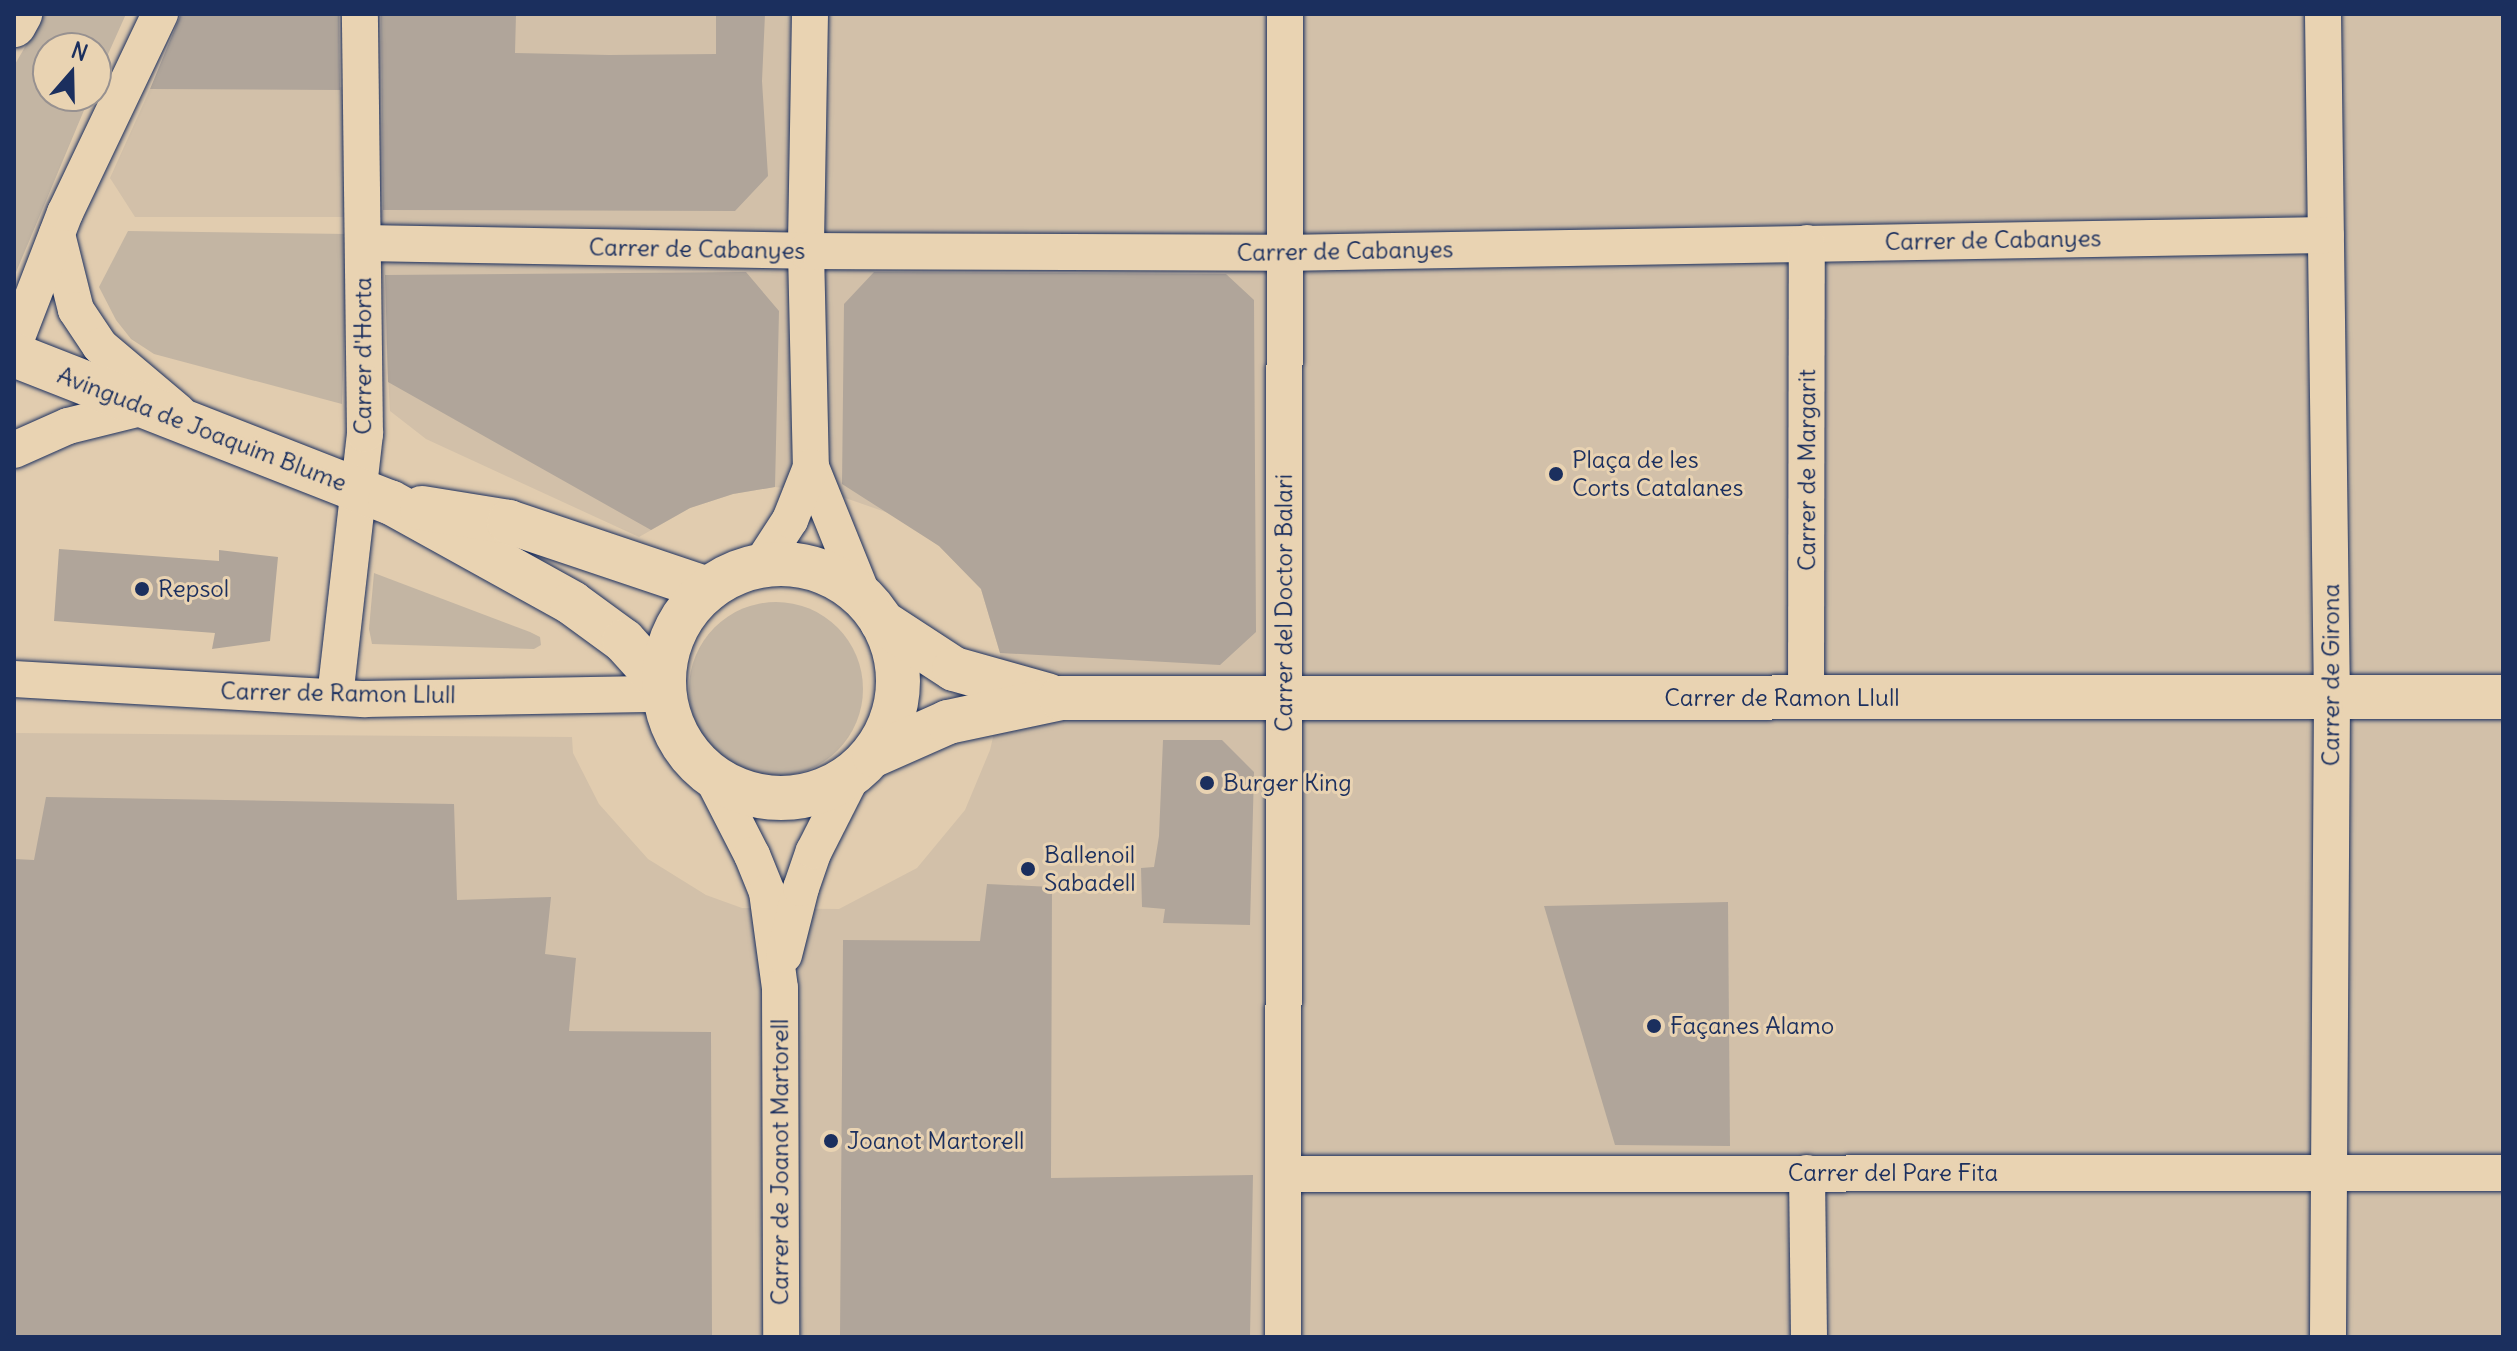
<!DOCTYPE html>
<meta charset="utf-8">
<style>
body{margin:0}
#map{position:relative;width:2517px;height:1351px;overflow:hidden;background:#e1ccaf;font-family:Delius,sans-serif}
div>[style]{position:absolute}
.built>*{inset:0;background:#d2c0a9}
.green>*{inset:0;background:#c3b5a3}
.round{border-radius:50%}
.building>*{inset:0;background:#b0a59a}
.roads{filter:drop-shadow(0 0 2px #1b2f5e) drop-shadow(0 0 2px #1b2f5e)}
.minor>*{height:36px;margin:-18px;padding:0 18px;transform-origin:18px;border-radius:18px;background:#e9d3b2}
.tertiary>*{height:44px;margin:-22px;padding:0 22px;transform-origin:22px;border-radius:22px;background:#e9d3b2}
.secondary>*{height:44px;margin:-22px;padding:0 22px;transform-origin:22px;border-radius:22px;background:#e9d3b2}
.secondary>.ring{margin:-22px;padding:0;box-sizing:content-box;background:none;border:44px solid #e9d3b2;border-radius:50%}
.dots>*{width:22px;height:22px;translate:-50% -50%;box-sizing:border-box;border:4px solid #e9d3b2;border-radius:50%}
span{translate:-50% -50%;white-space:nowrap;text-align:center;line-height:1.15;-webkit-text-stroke:6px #e9d3b2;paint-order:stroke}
.street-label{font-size:24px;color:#1b2f5e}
.poi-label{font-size:24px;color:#1b2f5e}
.left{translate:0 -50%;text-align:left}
.frame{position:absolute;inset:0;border:16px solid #1b2f5e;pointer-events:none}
.north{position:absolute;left:32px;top:32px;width:80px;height:80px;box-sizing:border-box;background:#e9d3b2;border:2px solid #979190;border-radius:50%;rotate:20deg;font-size:22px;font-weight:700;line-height:32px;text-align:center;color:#1b2f5e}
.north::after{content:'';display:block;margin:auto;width:28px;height:36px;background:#1b2f5e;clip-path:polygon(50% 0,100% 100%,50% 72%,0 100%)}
</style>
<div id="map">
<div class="built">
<div style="clip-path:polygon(377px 14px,2503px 14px,2503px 1337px,14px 1337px,14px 733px,572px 737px,573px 753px,599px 804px,648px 859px,706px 895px,742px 908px,839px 909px,917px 868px,965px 810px,990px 750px,1004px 691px,1000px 653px,981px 589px,939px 546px,897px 516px,831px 493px,775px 487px,733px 494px,690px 508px,639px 537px,426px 439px,390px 411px,379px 217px,135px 217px,110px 178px,150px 89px,375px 87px)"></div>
</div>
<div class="green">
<div style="clip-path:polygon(44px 14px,126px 14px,96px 81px,96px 48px,48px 48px,48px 96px,90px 96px,14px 277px,14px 66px)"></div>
<div style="clip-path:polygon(128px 231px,348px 234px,342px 404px,154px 354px,131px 339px,116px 320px,99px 287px)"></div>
<div style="clip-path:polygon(374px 573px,530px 632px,540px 637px,541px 645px,534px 649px,372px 644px,369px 629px)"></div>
<div class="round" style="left:689px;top:602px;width:174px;height:174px"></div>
</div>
<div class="building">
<div style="clip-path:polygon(181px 14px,339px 14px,340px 90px,150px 89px)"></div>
<div style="clip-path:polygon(381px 14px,516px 14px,515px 53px,609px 55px,716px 54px,716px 14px,765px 14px,762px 81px,768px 176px,735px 211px,383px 210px)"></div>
<div style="clip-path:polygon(746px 272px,779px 311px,775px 487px,733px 494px,690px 508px,651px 530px,388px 382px,385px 275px)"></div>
<div style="clip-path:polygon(874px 272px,1226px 274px,1254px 300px,1256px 632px,1220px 665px,1000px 653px,981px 589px,939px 546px,842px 484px,844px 304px)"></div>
<div style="clip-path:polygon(59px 549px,219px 561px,219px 550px,278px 557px,270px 641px,212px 649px,215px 633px,54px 621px)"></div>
<div style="clip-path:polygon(1163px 740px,1222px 740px,1254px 772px,1250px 925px,1163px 923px,1165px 909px,1142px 907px,1141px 868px,1154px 867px,1159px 836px)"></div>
<div style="clip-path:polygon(46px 797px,454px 804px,457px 900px,551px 897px,545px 954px,576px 958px,569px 1031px,711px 1032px,712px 1337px,14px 1337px,14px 859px,34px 860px)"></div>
<div style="clip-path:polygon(987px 884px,1052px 887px,1051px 1178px,1253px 1175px,1250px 1337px,840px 1337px,843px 940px,980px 941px)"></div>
<div style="clip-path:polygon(1728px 902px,1730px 1146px,1615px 1145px,1544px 906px)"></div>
</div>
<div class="roads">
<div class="minor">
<div style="left:810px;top:14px;width:237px;rotate:91deg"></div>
<div style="left:806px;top:251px;width:216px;rotate:88.7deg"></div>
<div style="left:811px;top:467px;width:136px;rotate:68deg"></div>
<div style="left:2323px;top:14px;width:684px;rotate:89.25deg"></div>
<div style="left:2332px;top:698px;width:639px;rotate:90.36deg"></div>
<div style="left:57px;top:234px;width:78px;rotate:76deg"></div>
<div style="left:76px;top:310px;width:43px;rotate:56.3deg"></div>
<div style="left:100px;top:346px;width:102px;rotate:40.2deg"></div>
<div style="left:363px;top:243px;width:443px;rotate:1deg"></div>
<div style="left:806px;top:251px;width:476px;rotate:0.2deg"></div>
<div style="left:1282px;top:253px;width:1044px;rotate:-0.99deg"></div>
<div style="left:14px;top:345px;width:142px;rotate:-68.9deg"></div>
<div style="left:65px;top:213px;width:221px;rotate:-64.5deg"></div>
<div style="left:14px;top:450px;width:59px;rotate:-24deg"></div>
<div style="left:68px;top:426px;width:79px;rotate:-13.9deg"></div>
<div style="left:760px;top:566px;width:55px;rotate:-56.9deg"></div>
<div style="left:790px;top:520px;width:57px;rotate:-68.4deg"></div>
<div style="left:14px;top:679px;width:352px;rotate:3.3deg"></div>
<div style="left:365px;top:699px;width:297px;rotate:-1deg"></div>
<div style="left:335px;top:697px;width:265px;rotate:-83.5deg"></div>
<div style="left:365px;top:434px;width:420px;rotate:-90.7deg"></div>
<div style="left:1806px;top:697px;width:454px;rotate:-89.9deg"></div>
<div style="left:712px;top:777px;width:88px;rotate:62.9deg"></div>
<div style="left:752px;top:855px;width:40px;rotate:68deg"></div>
<div style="left:767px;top:892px;width:97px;rotate:82.3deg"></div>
<div style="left:780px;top:988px;width:349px;rotate:89.8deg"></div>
<div style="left:784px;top:955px;width:69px;rotate:-75.8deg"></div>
<div style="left:801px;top:888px;width:39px;rotate:-71deg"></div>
<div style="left:814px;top:851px;width:80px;rotate:-63.1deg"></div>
<div style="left:1807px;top:1173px;width:164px;rotate:89.3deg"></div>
<div style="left:1283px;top:1174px;width:1220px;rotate:-0.05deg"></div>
<div style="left:1283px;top:1337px;width:1323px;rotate:-89.91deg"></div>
</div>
<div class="tertiary">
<div style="left:14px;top:25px;width:13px;rotate:-61deg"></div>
</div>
<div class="secondary">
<div style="left:14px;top:355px;width:404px;rotate:21.4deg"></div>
<div style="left:390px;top:502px;width:208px;rotate:29deg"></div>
<div style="left:572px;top:603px;width:64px;rotate:36.2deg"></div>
<div style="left:624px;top:641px;width:57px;rotate:47.9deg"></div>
<div style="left:422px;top:508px;width:88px;rotate:9.1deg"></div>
<div style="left:509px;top:522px;width:210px;rotate:18.6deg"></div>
<div class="ring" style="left:664px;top:564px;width:190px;height:190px"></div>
<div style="left:882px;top:622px;width:86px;rotate:33.1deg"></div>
<div style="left:954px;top:669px;width:97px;rotate:15.6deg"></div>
<div style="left:874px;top:755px;width:81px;rotate:-24deg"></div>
<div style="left:948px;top:722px;width:116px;rotate:-12deg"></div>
<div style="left:1061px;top:698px;width:1442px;rotate:-0.04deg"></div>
</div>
</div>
<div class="dots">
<div style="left:1556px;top:474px;background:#1b2f5e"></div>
<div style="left:142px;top:589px;background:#1b2f5e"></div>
<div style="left:1207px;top:783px;background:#1b2f5e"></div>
<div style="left:1028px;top:869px;background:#1b2f5e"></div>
<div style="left:1654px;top:1026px;background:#1b2f5e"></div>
<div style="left:831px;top:1141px;background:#1b2f5e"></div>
</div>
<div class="street-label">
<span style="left:1993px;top:240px;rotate:-1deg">Carrer de Cabanyes</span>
<span style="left:697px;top:249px;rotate:1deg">Carrer de Cabanyes</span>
<span style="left:1345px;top:251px;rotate:-1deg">Carrer de Cabanyes</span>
<span style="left:363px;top:356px;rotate:-90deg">Carrer d'Horta</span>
<span style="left:202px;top:429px;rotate:21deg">Avinguda de Joaquim Blume</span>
<span style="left:1807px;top:470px;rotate:-90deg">Carrer de Margarit</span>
<span style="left:1284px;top:603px;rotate:-90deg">Carrer del Doctor Balari</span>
<span style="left:2331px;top:675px;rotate:-90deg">Carrer de Girona</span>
<span style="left:338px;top:693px;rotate:1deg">Carrer de Ramon Llull</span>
<span style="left:1782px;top:698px">Carrer de Ramon Llull</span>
<span style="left:780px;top:1162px;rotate:-90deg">Carrer de Joanot Martorell</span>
<span style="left:1893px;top:1173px">Carrer del Pare Fita</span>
</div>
<div class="poi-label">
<span class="left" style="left:1572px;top:474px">Plaça de les<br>Corts Catalanes</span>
<span class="left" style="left:158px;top:589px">Repsol</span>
<span class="left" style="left:1223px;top:783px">Burger King</span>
<span class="left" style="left:1044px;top:869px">Ballenoil<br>Sabadell</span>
<span class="left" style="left:1670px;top:1026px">Façanes Alamo</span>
<span class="left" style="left:847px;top:1141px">Joanot Martorell</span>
</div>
<div class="frame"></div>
<div class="north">N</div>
</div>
